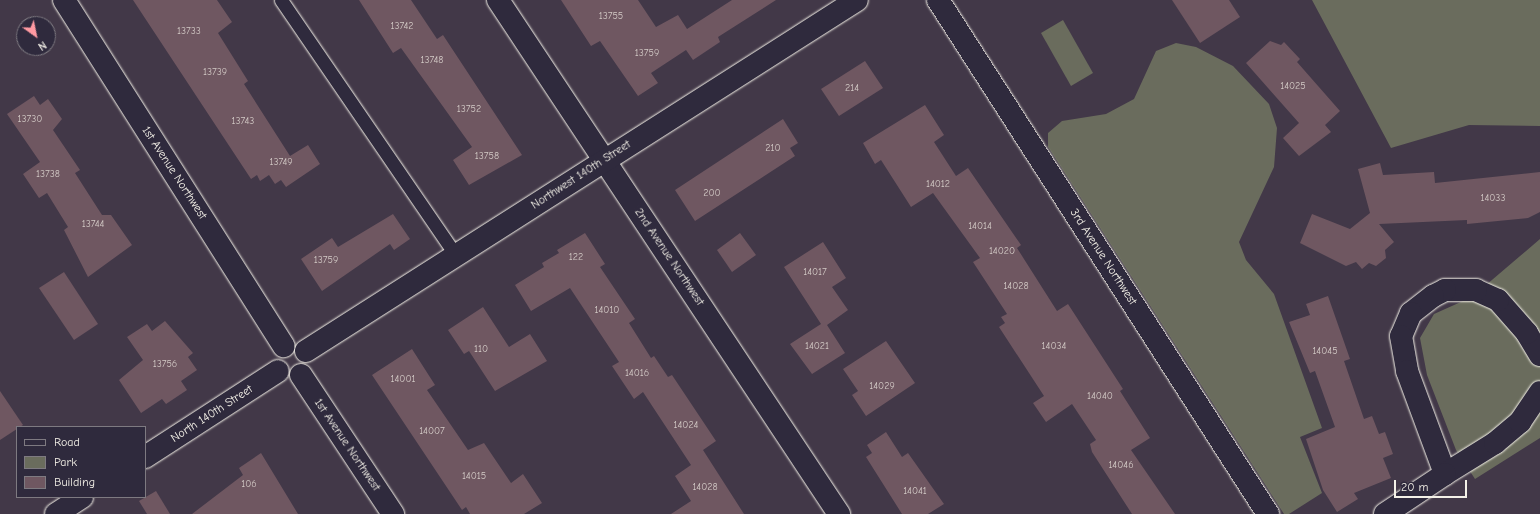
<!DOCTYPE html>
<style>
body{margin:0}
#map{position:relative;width:1540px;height:514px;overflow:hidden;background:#423848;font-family:"Comic Neue",sans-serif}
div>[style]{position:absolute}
.green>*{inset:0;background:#6a6c5d}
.building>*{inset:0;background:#6f5761}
.roads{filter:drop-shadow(0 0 1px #f4f1e8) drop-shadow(0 0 1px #f4f1e8)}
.lane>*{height:13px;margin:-6.5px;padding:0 6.5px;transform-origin:6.5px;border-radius:6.5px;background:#2f2a3d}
.street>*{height:22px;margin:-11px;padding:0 11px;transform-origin:11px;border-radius:11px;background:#2f2a3d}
.secondary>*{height:22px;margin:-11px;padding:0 11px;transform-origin:11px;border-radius:11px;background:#2f2a3d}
span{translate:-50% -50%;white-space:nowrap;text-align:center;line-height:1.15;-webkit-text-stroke:4px #2f2a3d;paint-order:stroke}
.number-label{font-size:10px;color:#d3cac6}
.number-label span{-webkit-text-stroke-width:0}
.street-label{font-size:12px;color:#f4f1e8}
.legend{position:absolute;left:16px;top:426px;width:130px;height:72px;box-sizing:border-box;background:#2f2a3d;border:1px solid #7e7a81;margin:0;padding:5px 7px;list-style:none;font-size:12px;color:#f4f1e8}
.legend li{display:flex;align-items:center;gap:8px;height:20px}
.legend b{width:20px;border:1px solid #7e7a81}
.north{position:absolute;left:16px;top:16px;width:40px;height:40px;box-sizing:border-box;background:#2f2a3d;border:1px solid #7e7a81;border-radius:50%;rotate:147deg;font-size:11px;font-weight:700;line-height:16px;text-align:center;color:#f4f1e8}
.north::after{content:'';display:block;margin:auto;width:14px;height:18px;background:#ff9aa2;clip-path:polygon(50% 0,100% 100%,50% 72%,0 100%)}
.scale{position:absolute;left:1394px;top:480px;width:73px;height:18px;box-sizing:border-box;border:2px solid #f4f1e8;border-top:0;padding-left:5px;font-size:12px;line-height:14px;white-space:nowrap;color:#f4f1e8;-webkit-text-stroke:3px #2f2a3d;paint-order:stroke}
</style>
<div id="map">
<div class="green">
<div style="clip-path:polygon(1312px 0,1540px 0,1540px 126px,1469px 125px,1391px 148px)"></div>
<div style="clip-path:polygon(1063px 20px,1093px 73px,1071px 86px,1041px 33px)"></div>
<div style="clip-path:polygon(1176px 43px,1196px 47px,1233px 66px,1269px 104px,1277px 128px,1274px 167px,1239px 242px,1246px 260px,1274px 294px,1322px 428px,1300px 437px,1322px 493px,1289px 514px,1284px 514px,1048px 147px,1048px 133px,1062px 121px,1106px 114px,1134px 99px,1156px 51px)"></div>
<div style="clip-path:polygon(1540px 239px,1540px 438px,1475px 479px,1456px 450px,1427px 375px,1420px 338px,1434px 314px,1472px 297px)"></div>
</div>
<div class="building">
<div style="clip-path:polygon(133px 0,217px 0,232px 22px,218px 33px,248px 81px,244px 84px,290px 156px,308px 145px,320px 164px,286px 187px,281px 180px,275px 184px,269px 175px,260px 181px,257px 175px,251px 179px)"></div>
<div style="clip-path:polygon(359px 0,411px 0,437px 39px,443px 35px,522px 155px,469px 185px,453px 160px,472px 147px,401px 48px,393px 53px)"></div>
<div style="clip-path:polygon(561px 0,638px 0,656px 27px,678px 15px,687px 29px,732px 0,776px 0,718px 37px,720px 42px,693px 60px,686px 50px,651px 73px,658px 83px,638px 96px,600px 41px,591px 46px)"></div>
<div style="clip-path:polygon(1172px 0,1229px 0,1240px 17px,1200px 43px)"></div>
<div style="clip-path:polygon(1270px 41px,1281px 45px,1284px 42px,1300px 59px,1297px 62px,1340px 111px,1325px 125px,1331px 132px,1299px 156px,1283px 138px,1299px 123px,1246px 63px)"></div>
<div style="clip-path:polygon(865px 61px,883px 88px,839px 116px,821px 89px)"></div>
<div style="clip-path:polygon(34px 96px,40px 105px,48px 99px,62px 119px,53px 130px,80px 170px,75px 173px,102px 215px,111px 215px,132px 245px,88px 277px,64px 230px,68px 227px,47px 193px,39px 198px,23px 174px,40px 162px,7px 114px)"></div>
<div style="clip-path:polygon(925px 105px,944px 135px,934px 142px,956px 176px,968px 168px,1021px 245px,1017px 248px,1057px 311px,1068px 304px,1123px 389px,1120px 391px,1150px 438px,1131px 450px,1175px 514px,1132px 514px,1092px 452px,1090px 444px,1096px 440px,1072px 404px,1046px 422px,1033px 403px,1044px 396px,999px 327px,1005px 323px,1001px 317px,1007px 314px,973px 262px,980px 258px,933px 193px,911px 207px,881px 160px,875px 164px,863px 143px)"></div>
<div style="clip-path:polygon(783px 119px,798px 143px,790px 148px,795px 156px,695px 221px,675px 190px)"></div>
<div style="clip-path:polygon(1380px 163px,1383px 175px,1434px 172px,1435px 183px,1540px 172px,1540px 212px,1528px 218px,1467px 224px,1467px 220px,1379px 224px,1394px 242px,1385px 250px,1386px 258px,1376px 266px,1369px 263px,1362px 269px,1356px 262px,1346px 266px,1300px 243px,1312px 214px,1350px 229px,1370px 213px,1358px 169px)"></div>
<div style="clip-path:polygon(393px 214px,410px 239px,394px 250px,390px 244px,322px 291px,301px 259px,332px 238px,338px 247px)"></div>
<div style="clip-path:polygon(585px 233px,605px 264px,600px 267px,635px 319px,629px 323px,651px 358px,654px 356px,668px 377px,672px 375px,716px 441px,703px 450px,744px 514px,671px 514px,691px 501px,675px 476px,691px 465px,643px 392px,634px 399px,612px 366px,619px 362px,570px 288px,531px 311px,515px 285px,544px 267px,542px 263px,559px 253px,557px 250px)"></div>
<div style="clip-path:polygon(740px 233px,756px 255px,732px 272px,717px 250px)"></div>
<div style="clip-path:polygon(823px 242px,846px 278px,832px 287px,848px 310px,827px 325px,845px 353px,812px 374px,790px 344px,821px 324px,784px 267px)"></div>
<div style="clip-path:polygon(64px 272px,98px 324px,74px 340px,39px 288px)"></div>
<div style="clip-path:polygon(1328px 296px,1350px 359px,1344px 361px,1364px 419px,1372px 416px,1379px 434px,1385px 432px,1393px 454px,1383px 458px,1391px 478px,1354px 493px,1358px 499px,1337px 512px,1323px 490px,1306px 439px,1335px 427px,1315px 371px,1310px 373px,1289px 322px,1310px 315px,1306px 304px)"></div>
<div style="clip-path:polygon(483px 307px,509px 347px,530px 334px,547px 361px,495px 391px,469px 351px,464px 354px,448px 330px)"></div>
<div style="clip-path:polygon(165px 321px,193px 353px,188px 357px,197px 370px,181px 381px,187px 390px,166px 404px,162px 399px,141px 413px,119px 380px,143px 360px,127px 337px,147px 324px,152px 331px)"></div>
<div style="clip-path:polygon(886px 341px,915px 383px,866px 416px,852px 395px,858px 391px,843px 369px)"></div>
<div style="clip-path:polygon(412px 349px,435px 385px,427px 390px,468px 450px,484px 443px,511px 483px,523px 474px,542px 503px,524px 514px,470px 514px,466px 507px,462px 510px,372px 375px)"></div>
<div style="clip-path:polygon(0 391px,23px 425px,0 440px)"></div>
<div style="clip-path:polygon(886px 432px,902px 457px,908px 453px,944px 504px,928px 514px,902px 514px,866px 457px,872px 453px,867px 445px)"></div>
<div style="clip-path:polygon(261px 453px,298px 514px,192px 514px,243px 475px,239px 468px)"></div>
<div style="clip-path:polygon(156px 491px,170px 514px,147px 514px,139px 501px)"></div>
</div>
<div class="roads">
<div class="lane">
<div style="left:281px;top:0;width:310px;rotate:55.6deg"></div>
</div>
<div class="street">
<div style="left:64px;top:0;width:410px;rotate:57.6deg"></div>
<div style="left:498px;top:0;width:617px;rotate:56.44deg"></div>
<div style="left:306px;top:351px;width:653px;rotate:-32.5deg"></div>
<div style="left:1540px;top:355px;width:26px;rotate:-121deg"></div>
<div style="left:1527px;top:333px;width:44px;rotate:-131.3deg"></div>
<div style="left:1498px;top:300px;width:24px;rotate:-156deg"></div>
<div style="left:1476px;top:290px;width:31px;rotate:180deg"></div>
<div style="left:1445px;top:290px;width:13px;rotate:153deg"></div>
<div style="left:1433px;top:296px;width:28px;rotate:142deg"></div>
<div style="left:1411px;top:313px;width:25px;rotate:113deg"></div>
<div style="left:1401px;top:336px;width:36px;rotate:80deg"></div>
<div style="left:1407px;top:371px;width:110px;rotate:69.7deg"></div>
<div style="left:1445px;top:474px;width:59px;rotate:-31.8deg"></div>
<div style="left:1495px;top:443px;width:33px;rotate:-40deg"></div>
<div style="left:1520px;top:422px;width:36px;rotate:-56deg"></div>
<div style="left:301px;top:375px;width:167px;rotate:56.5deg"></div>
<div style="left:145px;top:457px;width:158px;rotate:-32.9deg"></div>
<div style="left:56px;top:514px;width:31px;rotate:-33deg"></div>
<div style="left:1385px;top:514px;width:72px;rotate:-33.7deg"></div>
</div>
<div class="secondary">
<div style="left:938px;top:0;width:611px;rotate:57.3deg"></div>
</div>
</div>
<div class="number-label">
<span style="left:611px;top:17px">13755</span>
<span style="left:402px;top:27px">13742</span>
<span style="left:189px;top:32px">13733</span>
<span style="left:647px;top:54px">13759</span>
<span style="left:432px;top:61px">13748</span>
<span style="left:215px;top:73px">13739</span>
<span style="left:1293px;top:87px">14025</span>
<span style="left:852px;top:89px">214</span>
<span style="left:469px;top:110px">13752</span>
<span style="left:30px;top:120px">13730</span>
<span style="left:243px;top:122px">13743</span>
<span style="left:773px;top:149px">210</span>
<span style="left:487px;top:157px">13758</span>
<span style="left:281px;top:163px">13749</span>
<span style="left:48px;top:175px">13738</span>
<span style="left:938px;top:185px">14012</span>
<span style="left:712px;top:194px">200</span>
<span style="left:1493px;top:199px">14033</span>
<span style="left:93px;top:225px">13744</span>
<span style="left:980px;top:227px">14014</span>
<span style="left:1002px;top:252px">14020</span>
<span style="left:576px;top:258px">122</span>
<span style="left:326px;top:261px">13759</span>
<span style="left:815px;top:273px">14017</span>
<span style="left:1016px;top:287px">14028</span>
<span style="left:607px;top:311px">14010</span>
<span style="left:817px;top:347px">14021</span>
<span style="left:1054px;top:347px">14034</span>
<span style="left:481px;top:350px">110</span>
<span style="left:1325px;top:352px">14045</span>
<span style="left:165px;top:365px">13756</span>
<span style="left:637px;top:374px">14016</span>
<span style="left:403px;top:380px">14001</span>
<span style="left:882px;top:387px">14029</span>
<span style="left:1100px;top:397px">14040</span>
<span style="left:686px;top:426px">14024</span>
<span style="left:432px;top:432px">14007</span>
<span style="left:1121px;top:466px">14046</span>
<span style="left:474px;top:477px">14015</span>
<span style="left:249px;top:485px">106</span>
<span style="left:705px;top:488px">14028</span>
<span style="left:915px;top:492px">14041</span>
</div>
<div class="street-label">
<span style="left:174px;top:173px;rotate:57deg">1st Avenue Northwest</span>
<span style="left:581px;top:175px;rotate:-33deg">Northwest 140th Street</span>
<span style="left:669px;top:257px;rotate:56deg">2nd Avenue Northwest</span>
<span style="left:1103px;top:257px;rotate:57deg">3rd Avenue Northwest</span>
<span style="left:212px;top:414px;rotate:-33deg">North 140th Street</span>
<span style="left:347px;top:445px;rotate:56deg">1st Avenue Northwest</span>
</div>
<ul class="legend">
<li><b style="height:5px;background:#2f2a3d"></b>Road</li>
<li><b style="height:11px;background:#6a6c5d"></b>Park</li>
<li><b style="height:11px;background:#6f5761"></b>Building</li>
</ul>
<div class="north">N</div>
<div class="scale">20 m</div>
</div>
